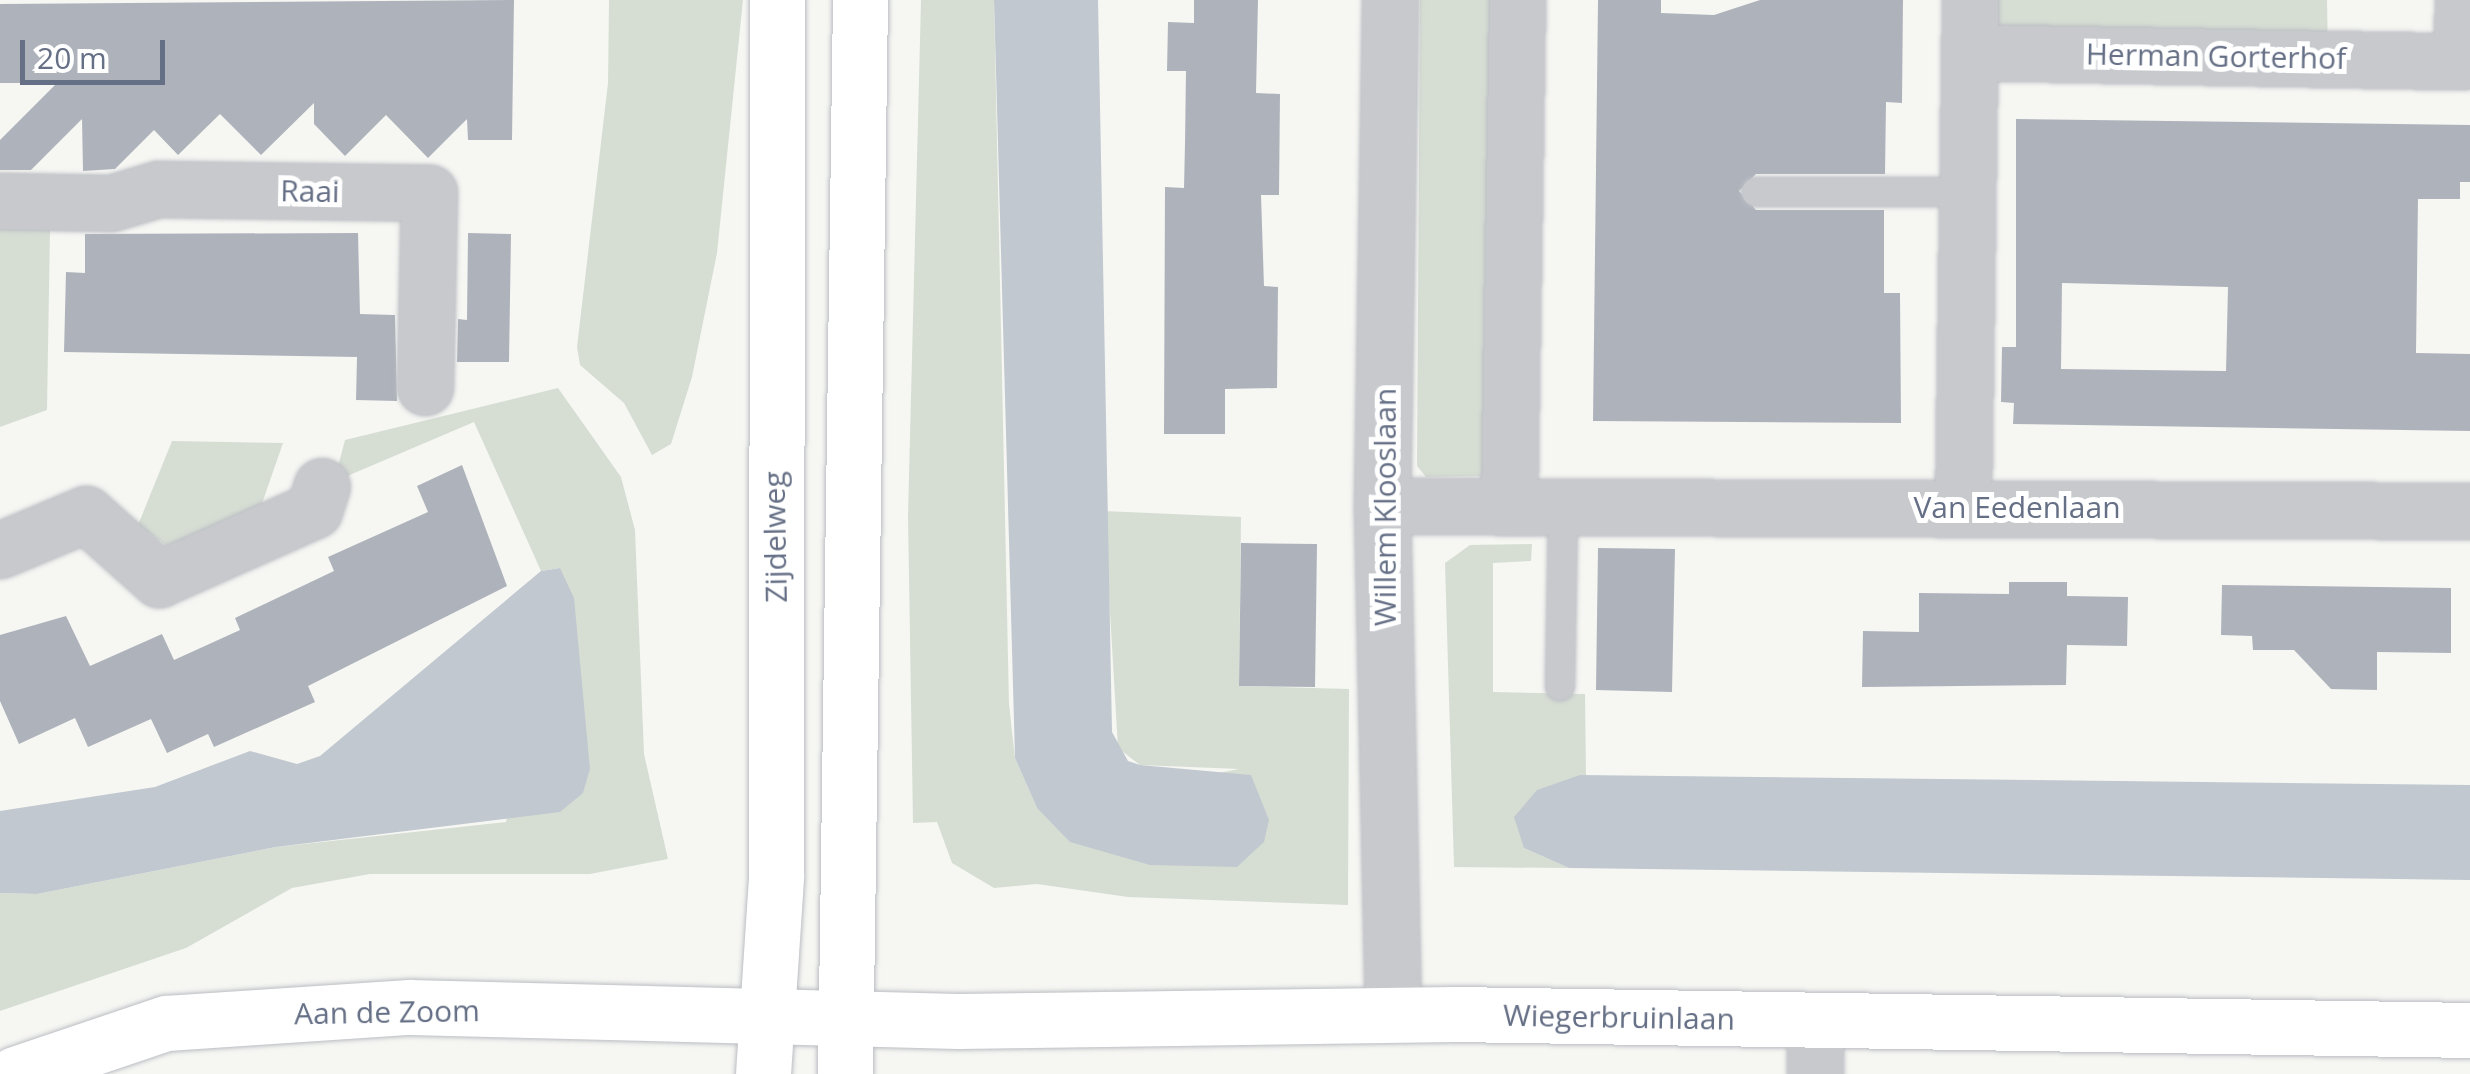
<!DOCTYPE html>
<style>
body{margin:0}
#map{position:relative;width:2470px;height:1074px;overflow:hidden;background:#f6f7f3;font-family:"Open Sans",sans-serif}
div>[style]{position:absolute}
.green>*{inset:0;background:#d6ded4}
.water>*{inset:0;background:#c1c8cf}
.building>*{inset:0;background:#aeb3bb}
.roads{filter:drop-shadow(0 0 2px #bbbdc3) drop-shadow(0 0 2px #bbbdc3)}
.lane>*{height:28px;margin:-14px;padding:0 14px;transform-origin:14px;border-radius:14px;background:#c7c9cd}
.street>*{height:55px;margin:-27.5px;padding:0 27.5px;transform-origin:27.5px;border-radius:27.5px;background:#c7c9cd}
.secondary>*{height:55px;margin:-27.5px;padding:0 27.5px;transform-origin:27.5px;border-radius:27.5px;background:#fff}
span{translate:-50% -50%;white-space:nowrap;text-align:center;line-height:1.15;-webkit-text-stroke:10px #fff;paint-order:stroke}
.street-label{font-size:30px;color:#656f85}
.scale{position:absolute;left:20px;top:40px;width:145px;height:45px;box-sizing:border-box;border:5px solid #656f85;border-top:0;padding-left:12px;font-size:30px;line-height:35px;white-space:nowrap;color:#656f85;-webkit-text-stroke:8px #fff;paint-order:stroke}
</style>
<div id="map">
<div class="green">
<div style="clip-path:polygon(609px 0,743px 0,717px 253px,692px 377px,671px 444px,652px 455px,624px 403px,580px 365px,577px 347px,608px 83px)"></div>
<div style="clip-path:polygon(921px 0,994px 0,1009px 704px,1015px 758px,1037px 808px,1239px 769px,1140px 765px,1118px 748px,1104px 511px,1241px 517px,1239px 686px,1349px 689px,1348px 905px,1128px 897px,1037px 884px,994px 888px,952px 863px,937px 822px,913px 823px,908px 516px)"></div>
<div style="clip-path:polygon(1420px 0,1509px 0,1488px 476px,1426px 477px,1417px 466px)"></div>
<div style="clip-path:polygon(1990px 0,2327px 0,2328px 54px,1990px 48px)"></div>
<div style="clip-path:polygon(0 228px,50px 230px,47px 410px,0 427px)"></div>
<div style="clip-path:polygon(558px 388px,621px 477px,635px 530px,644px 754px,668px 859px,590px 874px,370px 874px,292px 888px,186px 948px,0 1011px,0 893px,37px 894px,276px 847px,506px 822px,560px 568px,541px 571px,474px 422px,345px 477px,336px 474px,345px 440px)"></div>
<div style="clip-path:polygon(172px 441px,283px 443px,257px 518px,167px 546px,138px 525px)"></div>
<div style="clip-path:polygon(1532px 544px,1531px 561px,1493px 563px,1493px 692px,1585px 694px,1586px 776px,1524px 848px,1569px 868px,1454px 867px,1445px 563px,1470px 545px)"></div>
</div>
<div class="water">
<div style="clip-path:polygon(994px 0,1098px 0,1112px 732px,1128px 761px,1140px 765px,1251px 775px,1269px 820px,1264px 842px,1237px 867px,1150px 865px,1070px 842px,1037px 808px,1015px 758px)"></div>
<div style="clip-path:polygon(560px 568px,574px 598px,590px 769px,583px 793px,560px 812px,276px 847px,37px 894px,0 893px,0 811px,155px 787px,250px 751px,297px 764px,320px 756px,541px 571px)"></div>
<div style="clip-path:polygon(1580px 775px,2470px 785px,2470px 880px,1569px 868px,1524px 848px,1514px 817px,1537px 790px)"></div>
</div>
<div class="building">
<div style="clip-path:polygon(514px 0,512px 140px,468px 140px,467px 119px,428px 158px,386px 115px,345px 156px,314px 124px,314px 103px,261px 155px,220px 114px,178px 155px,154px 130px,115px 169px,83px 171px,82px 119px,31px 170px,0 170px,0 140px,57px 83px,0 83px,0 4px)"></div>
<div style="clip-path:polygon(1194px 0,1258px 0,1256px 93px,1280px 94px,1279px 195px,1261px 195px,1264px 286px,1278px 287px,1277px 388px,1225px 389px,1225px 434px,1164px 434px,1165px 187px,1184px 188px,1185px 143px,1186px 71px,1167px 71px,1168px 22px,1194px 23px)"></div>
<div style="clip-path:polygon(1598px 0,1661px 0,1661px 13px,1714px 15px,1760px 0,1903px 0,1902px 103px,1886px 102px,1885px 174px,1756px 174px,1739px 191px,1756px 210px,1884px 210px,1884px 293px,1900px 293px,1901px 423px,1593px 421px)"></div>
<div style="clip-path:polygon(evenodd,2016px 119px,2470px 125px,2470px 182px,2460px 182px,2460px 199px,2418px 199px,2416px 353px,2470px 354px,2470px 431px,2013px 424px,2014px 403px,2001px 402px,2002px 347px,2016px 347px,2016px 119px,2062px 283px,2228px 287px,2226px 371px,2061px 369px,2062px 283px)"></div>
<div style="clip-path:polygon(358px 233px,360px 314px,395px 315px,397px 401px,356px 400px,357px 357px,64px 352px,66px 272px,85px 273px,85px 234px)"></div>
<div style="clip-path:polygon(468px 233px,511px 234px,509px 362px,457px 362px,458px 319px,467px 320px)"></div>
<div style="clip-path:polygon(462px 465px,507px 586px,308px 686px,315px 702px,214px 747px,208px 734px,167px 753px,151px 719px,88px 747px,75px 718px,19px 744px,0 701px,0 635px,66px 616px,90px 666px,162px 634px,174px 660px,240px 630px,235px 618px,334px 571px,328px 557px,428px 512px,417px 486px)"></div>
<div style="clip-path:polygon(1241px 543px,1317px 544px,1315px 687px,1239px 686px)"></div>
<div style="clip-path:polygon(1598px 548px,1675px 549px,1672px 692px,1596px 690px)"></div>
<div style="clip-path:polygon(2009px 582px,2067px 582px,2067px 596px,2128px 597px,2127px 646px,2067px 645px,2066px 685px,1862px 687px,1863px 631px,1919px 632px,1919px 593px,2009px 594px)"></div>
<div style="clip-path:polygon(2222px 585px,2451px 588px,2451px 653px,2377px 652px,2377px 690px,2331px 689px,2294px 650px,2253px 650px,2252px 636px,2221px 635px)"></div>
</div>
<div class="roads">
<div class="lane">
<div style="left:1756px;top:192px;width:210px"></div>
<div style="left:1560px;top:686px;width:180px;rotate:-89deg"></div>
</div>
<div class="street">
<div style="left:1390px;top:0;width:506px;rotate:90.91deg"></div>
<div style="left:1382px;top:506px;width:508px;rotate:88.76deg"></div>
<div style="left:1970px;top:52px;width:491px;rotate:1.1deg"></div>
<div style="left:2461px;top:61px;width:61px;rotate:-88.1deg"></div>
<div style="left:0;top:201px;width:111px;rotate:1deg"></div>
<div style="left:111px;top:203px;width:49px;rotate:-16.6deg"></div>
<div style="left:158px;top:189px;width:271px;rotate:0.8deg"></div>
<div style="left:429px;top:193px;width:194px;rotate:91.2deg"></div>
<div style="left:1382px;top:506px;width:1088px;rotate:0.26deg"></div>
<div style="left:1509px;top:506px;width:506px;rotate:-89.09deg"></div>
<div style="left:1963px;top:507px;width:507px;rotate:-89.21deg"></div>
<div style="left:0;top:550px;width:93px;rotate:-22.7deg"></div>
<div style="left:86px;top:514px;width:98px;rotate:41.7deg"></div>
<div style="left:159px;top:579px;width:170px;rotate:-24deg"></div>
<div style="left:314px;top:510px;width:25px;rotate:-72deg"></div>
<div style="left:1814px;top:1021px;width:53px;rotate:88.9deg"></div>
</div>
<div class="secondary">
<div style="left:15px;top:1074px;width:159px;rotate:-18.7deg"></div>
<div style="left:166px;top:1023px;width:244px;rotate:-3.8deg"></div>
<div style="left:409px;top:1007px;width:549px;rotate:1.46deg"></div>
<div style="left:958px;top:1021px;width:496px;rotate:-0.8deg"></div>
<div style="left:1454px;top:1014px;width:1016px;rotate:0.9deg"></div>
<div style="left:763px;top:1074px;width:197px;rotate:-86.2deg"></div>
<div style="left:776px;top:877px;width:877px;rotate:-89.93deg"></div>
<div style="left:845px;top:1074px;width:1074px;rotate:-89.2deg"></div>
</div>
</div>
<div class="street-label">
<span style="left:2216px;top:56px;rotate:1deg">Herman Gorterhof</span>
<span style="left:310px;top:191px;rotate:1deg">Raai</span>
<span style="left:1385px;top:507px;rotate:-90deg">Willem Klooslaan</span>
<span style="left:2017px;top:507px">Van Eedenlaan</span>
<span style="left:775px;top:537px;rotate:-91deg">Zijdelweg</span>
<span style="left:387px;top:1012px;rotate:-1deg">Aan de Zoom</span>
<span style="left:1619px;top:1017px;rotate:1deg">Wiegerbruinlaan</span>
</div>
<div class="scale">20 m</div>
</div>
